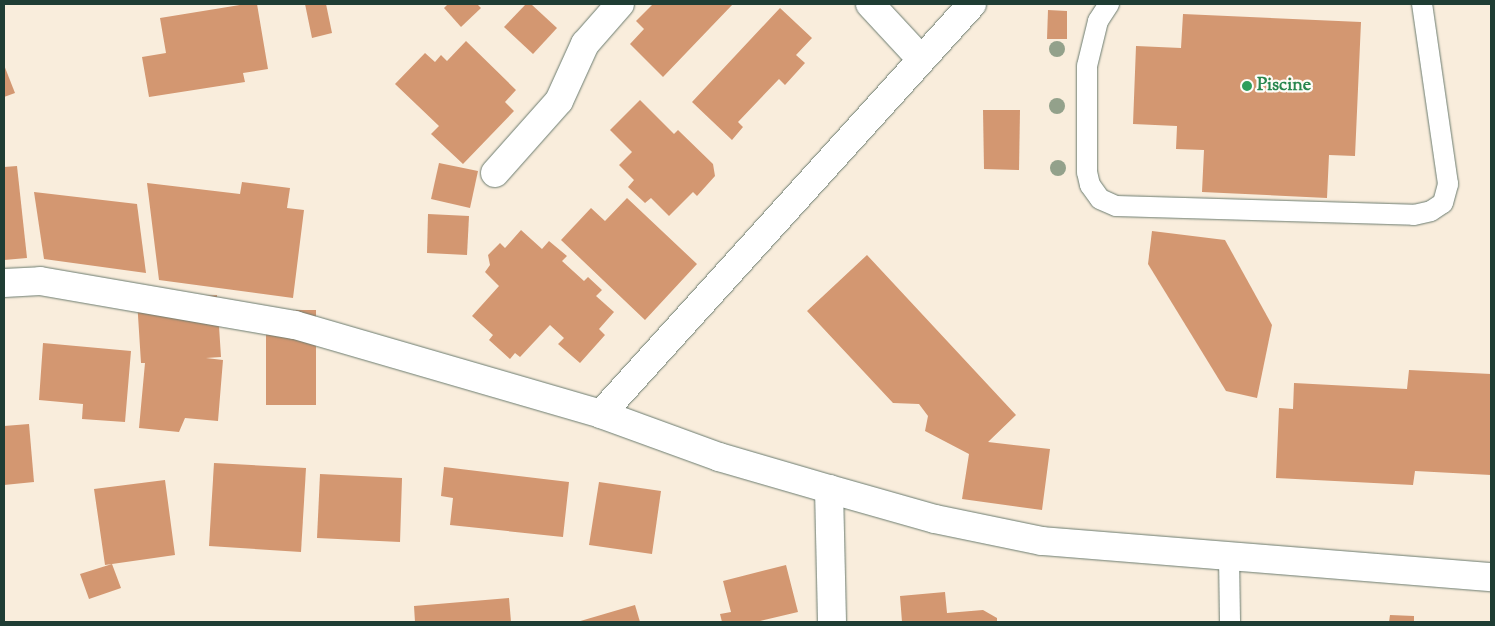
<!DOCTYPE html>
<style>
body{margin:0}
#map{position:relative;width:1495px;height:626px;overflow:hidden;background:#f9eddc;font-family:"Sorts Mill Goudy",serif}
div>[style]{position:absolute}
.building>*{inset:0;background:#d39771}
.roads{filter:drop-shadow(0 0 1px #6b7b6f) drop-shadow(0 0 1px #6b7b6f)}
.service>*{height:20px;margin:-10px;padding:0 10px;transform-origin:10px;border-radius:10px;background:#fff}
.minor>*{height:28px;margin:-14px;padding:0 14px;transform-origin:14px;border-radius:14px;background:#fff}
.secondary>*{height:28px;margin:-14px;padding:0 14px;transform-origin:14px;border-radius:14px;background:#fff}
.trees>*{width:16px;height:16px;margin:-8px;border-radius:50%;background:#93a18b}
.dots>*{width:14px;height:14px;translate:-50% -50%;box-sizing:border-box;border:2px solid #fdfcf7;border-radius:50%}
span{translate:-50% -50%;white-space:nowrap;text-align:center;line-height:1.15;-webkit-text-stroke:4.5px #fdfcf7;paint-order:stroke}
.leisure-label{font-size:18px;color:#27864d;font-weight:700}
.left{translate:0 -50%;text-align:left}
.frame{position:absolute;inset:0;border:5px solid #1f3d34;pointer-events:none}
</style>
<div id="map">
<div class="building">
<div style="clip-path:polygon(246px 4px,257px 4px,268px 69px,243px 73px,245px 82px,149px 97px,142px 57px,166px 53px,160px 18px)"></div>
<div style="clip-path:polygon(305px 4px,326px 4px,332px 33px,312px 38px)"></div>
<div style="clip-path:polygon(448px 4px,477px 4px,481px 8px,461px 27px,444px 8px)"></div>
<div style="clip-path:polygon(526px 4px,531px 4px,557px 28px,533px 54px,504px 27px)"></div>
<div style="clip-path:polygon(653px 4px,733px 4px,663px 77px,630px 44px,644px 29px,636px 21px)"></div>
<div style="clip-path:polygon(780px 8px,812px 38px,796px 55px,805px 63px,785px 85px,779px 79px,738px 122px,743px 127px,732px 140px,692px 102px)"></div>
<div style="clip-path:polygon(1048px 10px,1067px 11px,1067px 39px,1047px 39px)"></div>
<div style="clip-path:polygon(1183px 14px,1361px 22px,1355px 156px,1329px 155px,1327px 198px,1202px 192px,1204px 150px,1176px 149px,1177px 126px,1133px 124px,1136px 46px,1181px 48px)"></div>
<div style="clip-path:polygon(466px 41px,516px 90px,505px 102px,514px 111px,463px 164px,431px 134px,439px 126px,395px 84px,425px 53px,435px 62px,441px 55px,447px 61px)"></div>
<div style="clip-path:polygon(4px 65px,15px 93px,4px 97px)"></div>
<div style="clip-path:polygon(640px 100px,674px 134px,678px 130px,713px 164px,715px 176px,697px 196px,693px 192px,669px 216px,651px 198px,645px 203px,628px 187px,634px 180px,619px 165px,632px 152px,610px 130px)"></div>
<div style="clip-path:polygon(983px 110px,1020px 110px,1019px 170px,984px 169px)"></div>
<div style="clip-path:polygon(439px 163px,478px 171px,470px 208px,431px 199px)"></div>
<div style="clip-path:polygon(17px 166px,27px 258px,4px 260px,4px 167px)"></div>
<div style="clip-path:polygon(242px 182px,290px 188px,287px 208px,304px 210px,293px 298px,159px 280px,147px 183px,240px 194px)"></div>
<div style="clip-path:polygon(34px 192px,137px 204px,146px 273px,44px 259px)"></div>
<div style="clip-path:polygon(627px 198px,697px 264px,645px 320px,561px 240px,591px 208px,605px 221px)"></div>
<div style="clip-path:polygon(428px 214px,469px 216px,467px 255px,427px 253px)"></div>
<div style="clip-path:polygon(521px 230px,542px 249px,549px 241px,567px 256px,562px 261px,584px 281px,588px 277px,602px 290px,596px 296px,614px 312px,599px 329px,605px 335px,580px 363px,558px 344px,564px 338px,550px 325px,520px 357px,515px 353px,510px 359px,489px 340px,493px 335px,472px 316px,499px 286px,485px 272px,490px 265px,488px 255px,500px 243px,505px 248px)"></div>
<div style="clip-path:polygon(1152px 231px,1225px 240px,1272px 325px,1257px 398px,1226px 391px,1148px 264px)"></div>
<div style="clip-path:polygon(867px 255px,1016px 415px,988px 442px,1050px 449px,1042px 510px,962px 499px,969px 454px,925px 431px,928px 416px,919px 404px,893px 403px,807px 311px)"></div>
<div style="clip-path:polygon(217px 295px,221px 357px,206px 358px,223px 360px,218px 421px,185px 418px,179px 432px,139px 428px,145px 363px,141px 363px,137px 300px)"></div>
<div style="clip-path:polygon(266px 310px,316px 310px,316px 405px,266px 405px)"></div>
<div style="clip-path:polygon(43px 343px,131px 351px,125px 422px,82px 419px,83px 404px,39px 400px)"></div>
<div style="clip-path:polygon(1409px 370px,1491px 374px,1491px 475px,1415px 471px,1413px 485px,1276px 478px,1279px 408px,1293px 409px,1294px 383px,1407px 389px)"></div>
<div style="clip-path:polygon(29px 424px,34px 482px,4px 485px,4px 426px)"></div>
<div style="clip-path:polygon(214px 463px,306px 468px,301px 552px,209px 546px)"></div>
<div style="clip-path:polygon(444px 467px,569px 482px,563px 537px,450px 525px,453px 498px,441px 496px)"></div>
<div style="clip-path:polygon(320px 474px,402px 478px,400px 542px,317px 538px)"></div>
<div style="clip-path:polygon(165px 480px,175px 555px,112px 564px,121px 588px,89px 599px,80px 574px,112px 564px,105px 565px,94px 489px)"></div>
<div style="clip-path:polygon(599px 482px,661px 491px,652px 554px,589px 545px)"></div>
<div style="clip-path:polygon(786px 565px,798px 612px,756px 622px,722px 622px,720px 614px,731px 612px,723px 581px)"></div>
<div style="clip-path:polygon(945px 592px,947px 613px,983px 610px,997px 618px,997px 622px,902px 622px,900px 596px)"></div>
<div style="clip-path:polygon(509px 598px,511px 622px,415px 622px,414px 606px)"></div>
<div style="clip-path:polygon(635px 605px,640px 622px,577px 622px)"></div>
<div style="clip-path:polygon(1390px 615px,1414px 616px,1414px 622px,1389px 622px)"></div>
</div>
<div class="roads">
<div class="service">
<div style="left:1109px;top:4px;width:20px;rotate:123deg"></div>
<div style="left:1098px;top:21px;width:46px;rotate:103.7deg"></div>
<div style="left:1087px;top:66px;width:106px;rotate:90deg"></div>
<div style="left:1087px;top:172px;width:13px;rotate:77deg"></div>
<div style="left:1090px;top:185px;width:17px;rotate:54deg"></div>
<div style="left:1100px;top:199px;width:17px;rotate:24deg"></div>
<div style="left:1116px;top:206px;width:298px;rotate:1.7deg"></div>
<div style="left:1414px;top:215px;width:17px;rotate:-13deg"></div>
<div style="left:1431px;top:211px;width:14px;rotate:-34deg"></div>
<div style="left:1443px;top:203px;width:20px;rotate:-75deg"></div>
<div style="left:1448px;top:184px;width:182px;rotate:-98.2deg"></div>
<div style="left:1229px;top:557px;width:65px;rotate:89.1deg"></div>
</div>
<div class="minor">
<div style="left:870px;top:4px;width:75px;rotate:47.2deg"></div>
<div style="left:495px;top:173px;width:96px;rotate:-48.4deg"></div>
<div style="left:559px;top:101px;width:63px;rotate:-65.5deg"></div>
<div style="left:585px;top:44px;width:53px;rotate:-48.8deg"></div>
<div style="left:601px;top:414px;width:553px;rotate:-47.86deg"></div>
<div style="left:829px;top:489px;width:133px;rotate:88.7deg"></div>
</div>
<div class="secondary">
<div style="left:4px;top:283px;width:36px;rotate:-3deg"></div>
<div style="left:40px;top:281px;width:259px;rotate:9.8deg"></div>
<div style="left:295px;top:325px;width:319px;rotate:16.2deg"></div>
<div style="left:601px;top:414px;width:126px;rotate:20deg"></div>
<div style="left:719px;top:457px;width:115px;rotate:16.2deg"></div>
<div style="left:829px;top:489px;width:110px;rotate:15.8deg"></div>
<div style="left:935px;top:519px;width:109px;rotate:11.6deg"></div>
<div style="left:1042px;top:541px;width:450px;rotate:4.6deg"></div>
</div>
</div>
<div class="trees">
<div style="left:1057px;top:49px"></div>
<div style="left:1057px;top:106px"></div>
<div style="left:1058px;top:168px"></div>
</div>
<div class="dots">
<div style="left:1247px;top:86px;background:#2e9e5b"></div>
</div>
<div class="leisure-label">
<span class="left" style="left:1257px;top:86px">Piscine</span>
</div>
<div class="frame"></div>
</div>
